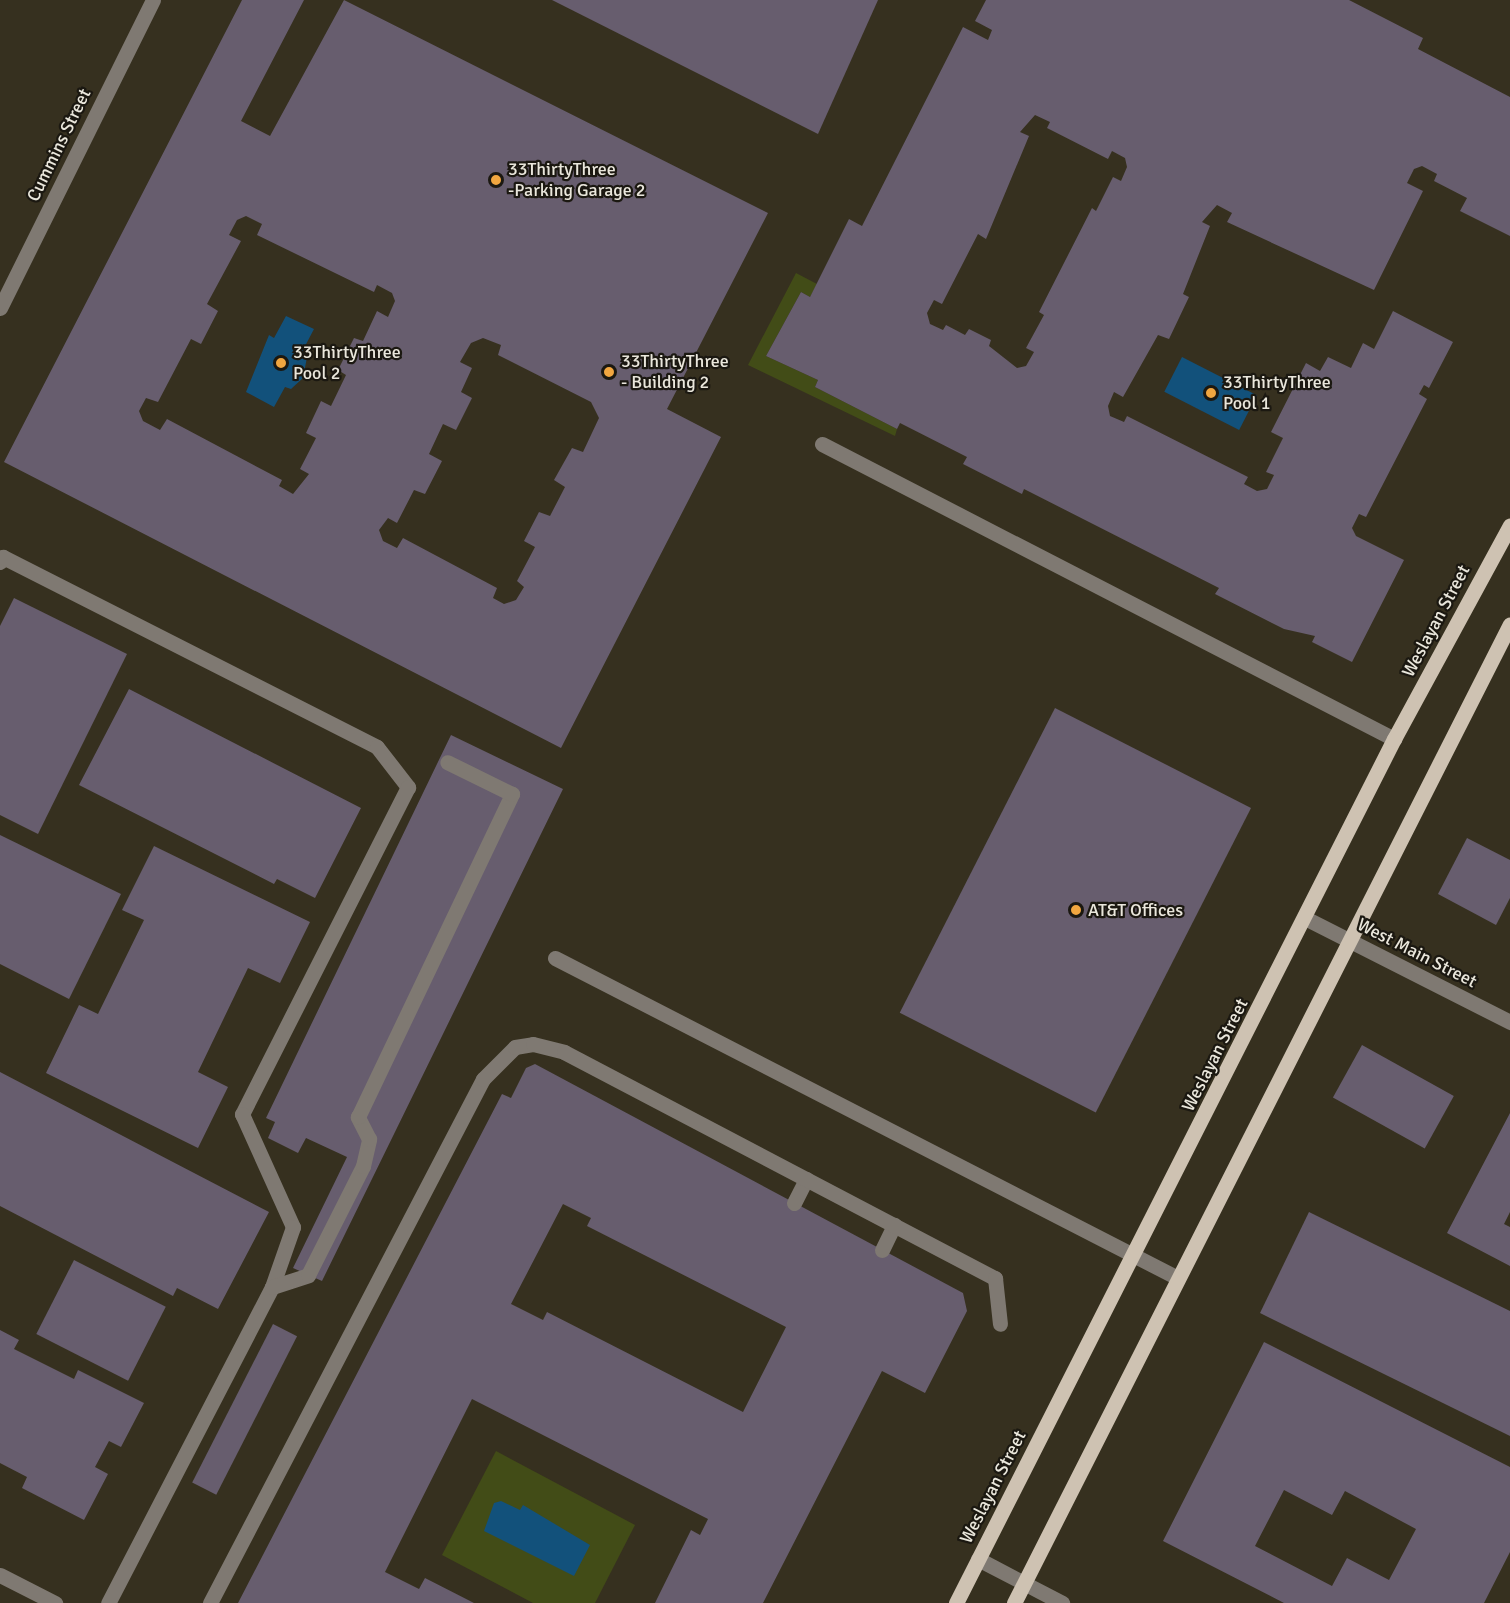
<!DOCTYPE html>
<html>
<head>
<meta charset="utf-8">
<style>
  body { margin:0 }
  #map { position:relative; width:1510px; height:1603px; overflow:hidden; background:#36301f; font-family:Signika,sans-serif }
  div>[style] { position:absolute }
  .green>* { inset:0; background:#424c17 }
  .water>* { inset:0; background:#12517b; transform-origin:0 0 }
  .building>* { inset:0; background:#675d6e; transform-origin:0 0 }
  .minor>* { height:15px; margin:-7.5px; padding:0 7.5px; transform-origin:7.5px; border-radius:7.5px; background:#7f7972 }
  .major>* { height:15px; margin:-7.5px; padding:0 7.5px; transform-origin:7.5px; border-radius:7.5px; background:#cec2b2 }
  .dots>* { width:16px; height:16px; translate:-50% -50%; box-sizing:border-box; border:3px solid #1b1811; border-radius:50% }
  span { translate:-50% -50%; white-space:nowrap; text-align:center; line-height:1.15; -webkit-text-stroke:4.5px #1b1811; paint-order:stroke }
  .street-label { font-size:18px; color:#eae7dc }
  .poi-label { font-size:18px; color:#eae7dc }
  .left { translate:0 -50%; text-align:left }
</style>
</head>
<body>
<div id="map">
  <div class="green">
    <div style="clip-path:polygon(796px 273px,817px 284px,810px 297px,801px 292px,766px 356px,818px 380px,815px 387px,897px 429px,895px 436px,748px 365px)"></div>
    <div style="clip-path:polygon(496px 1451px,635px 1525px,595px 1603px,533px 1603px,442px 1555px)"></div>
  </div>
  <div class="water">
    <div style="clip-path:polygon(286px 316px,314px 329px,303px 350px,308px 352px,303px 378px,291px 389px,285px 387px,274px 407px,246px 392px,269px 335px,274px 338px)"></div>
    <div style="left:1182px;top:357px;width:84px;height:39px;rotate:27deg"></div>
    <div style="clip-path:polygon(501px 1501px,520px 1510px,523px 1505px,590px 1545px,574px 1576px,484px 1531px,494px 1503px)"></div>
  </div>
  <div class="building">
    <div style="clip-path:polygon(evenodd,242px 0,304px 0,241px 121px,270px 136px,344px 0,768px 213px,667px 409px,721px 437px,561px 748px,4px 462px,242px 0,246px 216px,262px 224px,257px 235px,374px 292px,377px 285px,392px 293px,395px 301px,388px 317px,377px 311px,363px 341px,354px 338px,338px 370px,346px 375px,331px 406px,321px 401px,306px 433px,316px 438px,300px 469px,309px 474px,293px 494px,279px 486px,282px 480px,167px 419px,160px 430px,143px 421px,139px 411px,146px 398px,158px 402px,191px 339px,201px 344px,218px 311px,207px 304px,241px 241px,229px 235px,237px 220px,246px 216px,242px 0,483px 338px,501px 345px,498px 355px,591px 402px,599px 418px,583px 452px,572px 448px,554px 480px,565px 487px,550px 516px,539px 512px,524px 541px,535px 547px,517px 581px,524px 587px,516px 600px,504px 604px,493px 598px,497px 588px,403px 538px,397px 548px,383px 541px,379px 530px,388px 518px,397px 523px,414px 490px,425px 494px,442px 461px,429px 454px,443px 424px,456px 430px,472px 398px,461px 392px,472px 368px,460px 362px,471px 343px,483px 338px)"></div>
    <div style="clip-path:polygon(552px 0,878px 0,818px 134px)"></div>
    <div style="clip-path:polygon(evenodd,986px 0,1349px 0,1423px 38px,1418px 49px,1510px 97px,1510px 236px,1460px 211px,1467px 198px,1434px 181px,1437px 174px,1422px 166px,1414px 169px,1407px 183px,1423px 191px,1374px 290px,1227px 222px,1232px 213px,1217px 205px,1202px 222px,1210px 226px,1183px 294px,1189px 297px,1169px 339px,1158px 335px,1123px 397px,1114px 392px,1108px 406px,1110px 416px,1124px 422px,1127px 416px,1248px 477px,1244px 484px,1257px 491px,1267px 489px,1274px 475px,1266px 472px,1283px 438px,1271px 432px,1306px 363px,1320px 371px,1328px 357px,1351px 368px,1363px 343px,1374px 349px,1393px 311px,1453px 342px,1429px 388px,1424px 385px,1419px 394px,1427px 399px,1366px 517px,1359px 514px,1352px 528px,1356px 536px,1404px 560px,1352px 662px,1312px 642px,1315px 636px,1284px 629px,1215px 594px,1219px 588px,1024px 489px,1022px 494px,963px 464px,967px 457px,900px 423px,897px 429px,815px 387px,818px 380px,766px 356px,801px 292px,810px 297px,849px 219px,862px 226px,963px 27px,988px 40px,992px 30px,975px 21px,986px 0,1035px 115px,1050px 122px,1047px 128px,1108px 159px,1112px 151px,1125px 158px,1127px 167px,1121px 181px,1113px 177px,1096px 211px,1092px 208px,1039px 312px,1044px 315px,1026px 348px,1034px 352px,1026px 366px,1017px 368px,989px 346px,991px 340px,969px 329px,965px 335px,946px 325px,943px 330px,930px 324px,927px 313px,934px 300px,942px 304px,978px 234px,986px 239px,1029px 136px,1020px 132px,1035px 115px)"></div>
    <div style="clip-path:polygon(14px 598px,127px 654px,38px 834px,0 815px,0 626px)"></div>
    <div style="clip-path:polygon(129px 689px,361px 808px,315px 898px,277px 879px,274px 884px,79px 785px)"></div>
    <div style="left:1055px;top:708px;width:220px;height:342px;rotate:27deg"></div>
    <div style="clip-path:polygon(451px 735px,563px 789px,322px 1281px,293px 1268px,347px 1157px,306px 1138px,298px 1153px,268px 1138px,275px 1122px,266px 1118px)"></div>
    <div style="clip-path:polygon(0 835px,121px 894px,69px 999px,0 964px)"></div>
    <div style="clip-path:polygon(1467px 838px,1510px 860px,1510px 898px,1496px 925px,1438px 894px)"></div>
    <div style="clip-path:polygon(154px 846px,310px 922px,280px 983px,248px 968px,198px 1072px,228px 1087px,198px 1148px,46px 1073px,79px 1005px,98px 1014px,144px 920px,122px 910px)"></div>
    <div style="left:1362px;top:1045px;width:105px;height:60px;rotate:29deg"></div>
    <div style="clip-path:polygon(evenodd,535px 1064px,963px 1293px,967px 1311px,925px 1393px,882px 1371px,763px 1603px,655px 1603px,691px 1530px,700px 1535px,708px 1519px,472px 1399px,385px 1572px,419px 1589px,425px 1578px,474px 1603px,238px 1603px,502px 1094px,511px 1098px,526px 1068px,535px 1064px,563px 1204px,591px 1218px,587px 1226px,786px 1327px,743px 1412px,547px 1312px,543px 1320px,511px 1304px,563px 1204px)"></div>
    <div style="clip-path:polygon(0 1072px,269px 1212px,218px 1309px,177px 1288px,173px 1296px,0 1206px)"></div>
    <div style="clip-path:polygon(1510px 1113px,1510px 1212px,1504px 1224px,1510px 1227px,1510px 1266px,1447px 1233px)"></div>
    <div style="clip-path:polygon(1309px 1212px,1510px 1311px,1510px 1436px,1260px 1313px)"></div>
    <div style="left:74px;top:1260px;width:103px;height:83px;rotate:27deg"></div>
    <div style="left:273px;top:1324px;width:27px;height:178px;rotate:27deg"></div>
    <div style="clip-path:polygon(0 1330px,19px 1340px,14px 1349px,74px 1379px,78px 1370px,144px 1403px,121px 1447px,109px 1441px,95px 1467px,108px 1474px,84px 1520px,22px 1488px,27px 1477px,0 1463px)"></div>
    <div style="clip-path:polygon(evenodd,1264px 1342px,1510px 1467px,1510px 1552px,1484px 1603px,1284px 1603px,1163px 1541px,1264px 1342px,1284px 1490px,1332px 1515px,1345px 1491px,1416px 1529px,1389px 1580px,1347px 1558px,1332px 1586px,1255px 1546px,1284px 1490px)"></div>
  </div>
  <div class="minor">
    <div style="left:0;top:308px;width:344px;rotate:-63.6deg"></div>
    <div style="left:822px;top:444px;width:644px;rotate:27.28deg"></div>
    <div style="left:0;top:562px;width:6px;rotate:-59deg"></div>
    <div style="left:3px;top:557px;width:419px;rotate:26.9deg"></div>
    <div style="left:377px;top:747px;width:51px;rotate:52.2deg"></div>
    <div style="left:408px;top:787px;width:367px;rotate:116.9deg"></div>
    <div style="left:242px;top:1114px;width:124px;rotate:65.7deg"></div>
    <div style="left:293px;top:1227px;width:64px;rotate:109.3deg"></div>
    <div style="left:272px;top:1287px;width:356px;rotate:117.4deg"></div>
    <div style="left:1307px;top:919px;width:228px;rotate:26.9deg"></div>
    <div style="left:555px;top:958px;width:700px;rotate:27.19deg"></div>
    <div style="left:794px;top:1203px;width:27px;rotate:-63deg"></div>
    <div style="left:882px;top:1250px;width:28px;rotate:-64deg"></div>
    <div style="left:272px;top:1287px;width:38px;rotate:-18deg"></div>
    <div style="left:308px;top:1275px;width:122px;rotate:-63.2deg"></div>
    <div style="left:363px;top:1166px;width:28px;rotate:-77deg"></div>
    <div style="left:369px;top:1139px;width:25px;rotate:-117deg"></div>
    <div style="left:358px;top:1117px;width:358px;rotate:-64.5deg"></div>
    <div style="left:512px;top:794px;width:72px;rotate:-153.8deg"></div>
    <div style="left:978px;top:1559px;width:95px;rotate:27.6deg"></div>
    <div style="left:0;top:1575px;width:62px;rotate:27deg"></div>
    <div style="left:210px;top:1603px;width:591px;rotate:-62.48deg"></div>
    <div style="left:483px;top:1079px;width:45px;rotate:-45deg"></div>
    <div style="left:515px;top:1047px;width:18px;rotate:-9deg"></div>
    <div style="left:533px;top:1044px;width:32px;rotate:14deg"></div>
    <div style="left:564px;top:1052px;width:487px;rotate:27.7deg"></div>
    <div style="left:995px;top:1278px;width:46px;rotate:83.8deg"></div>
  </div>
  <div class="major">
    <div style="left:956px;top:1603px;width:969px;rotate:-63.12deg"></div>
    <div style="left:1394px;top:739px;width:243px;rotate:-61.5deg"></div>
    <div style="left:1014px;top:1603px;width:1097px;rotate:-63.13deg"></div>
  </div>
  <div class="dots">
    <div style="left:496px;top:180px;background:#f1a640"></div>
    <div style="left:281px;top:363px;background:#f1a640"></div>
    <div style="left:609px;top:372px;background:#f1a640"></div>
    <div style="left:1211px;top:393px;background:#f1a640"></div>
    <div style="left:1076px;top:910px;background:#f1a640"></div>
  </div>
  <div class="street-label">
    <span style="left:59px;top:145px;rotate:-64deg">Cummins Street</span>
    <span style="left:1436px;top:621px;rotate:-62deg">Weslayan Street</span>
    <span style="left:1417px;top:953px;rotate:27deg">West Main Street</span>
    <span style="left:1215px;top:1055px;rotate:-63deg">Weslayan Street</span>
    <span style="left:993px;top:1487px;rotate:-63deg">Weslayan Street</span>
  </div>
  <div class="poi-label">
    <span class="left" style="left:508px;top:180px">33ThirtyThree<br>-Parking Garage 2</span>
    <span class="left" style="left:293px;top:363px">33ThirtyThree<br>Pool 2</span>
    <span class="left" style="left:621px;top:372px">33ThirtyThree<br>- Building 2</span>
    <span class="left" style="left:1223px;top:393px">33ThirtyThree<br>Pool 1</span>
    <span class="left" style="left:1088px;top:910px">AT&amp;T Offices</span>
  </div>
</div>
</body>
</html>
